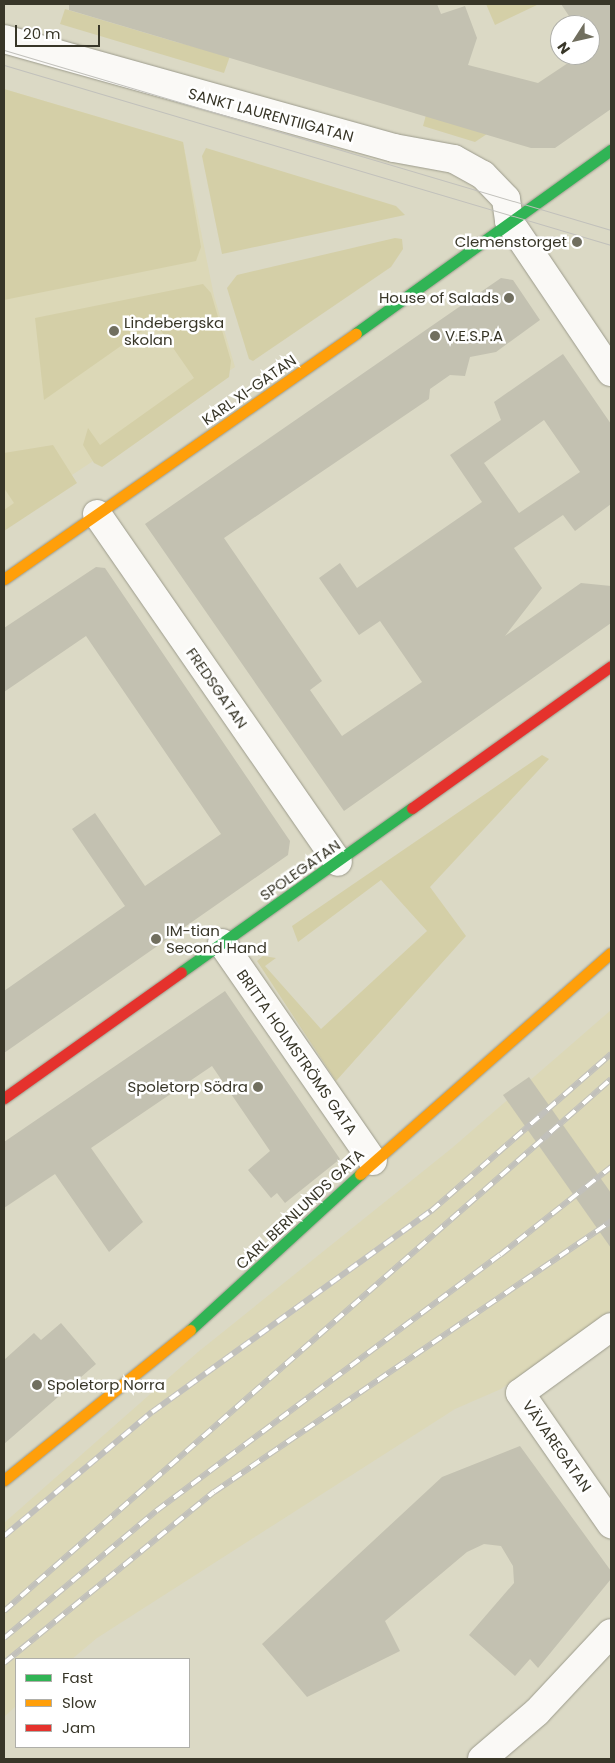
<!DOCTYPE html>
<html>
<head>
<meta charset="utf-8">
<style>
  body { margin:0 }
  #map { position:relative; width:615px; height:1763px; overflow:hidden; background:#dbd9c5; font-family:Poppins,sans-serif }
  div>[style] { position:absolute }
  .built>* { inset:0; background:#dcd8b7 }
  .green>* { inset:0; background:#d4cfa7 }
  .building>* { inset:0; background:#c3c1b1 }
  .roads { filter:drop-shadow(0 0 1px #9c9b8c) drop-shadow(0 0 1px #9c9b8c) }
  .street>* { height:28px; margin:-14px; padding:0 14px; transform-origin:14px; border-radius:14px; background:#faf9f6 }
  .fast>* { height:11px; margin:-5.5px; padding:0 5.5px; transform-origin:5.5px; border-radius:5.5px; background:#30b455 }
  .slow>* { height:11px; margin:-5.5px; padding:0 5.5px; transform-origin:5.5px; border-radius:5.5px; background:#ff9f0a }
  .jam>* { height:11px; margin:-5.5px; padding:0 5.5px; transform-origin:5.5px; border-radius:5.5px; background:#e5322d }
  .tram>* { height:1px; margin:-0.5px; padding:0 0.5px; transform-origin:0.5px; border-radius:0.5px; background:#c1c0bb }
  .rail>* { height:5.5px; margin-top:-2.75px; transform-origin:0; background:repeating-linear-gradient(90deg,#fff 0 11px,#c1c0bb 0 22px); box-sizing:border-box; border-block:1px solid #c1c0bb }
  .dots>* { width:14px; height:14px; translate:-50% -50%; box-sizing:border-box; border:2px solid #fff; border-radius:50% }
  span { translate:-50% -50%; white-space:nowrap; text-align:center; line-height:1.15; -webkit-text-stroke:5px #fff; paint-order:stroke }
  .street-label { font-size:15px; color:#383628 }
  .poi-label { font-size:15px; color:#383628 }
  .right { translate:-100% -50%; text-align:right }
  .left { translate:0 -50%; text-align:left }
  .frame { position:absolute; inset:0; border:5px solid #383628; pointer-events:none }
  .legend { position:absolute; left:15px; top:1658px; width:175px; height:90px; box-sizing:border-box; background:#fff; border:1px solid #afafa9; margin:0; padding:6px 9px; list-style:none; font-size:15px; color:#383628 }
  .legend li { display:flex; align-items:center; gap:10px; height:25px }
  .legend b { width:25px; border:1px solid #afafa9 }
  .north { position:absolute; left:550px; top:15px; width:50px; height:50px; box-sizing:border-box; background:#fff; border:1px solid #afafa9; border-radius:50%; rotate:235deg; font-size:14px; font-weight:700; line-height:20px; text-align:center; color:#383628 }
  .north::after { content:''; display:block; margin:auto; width:18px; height:22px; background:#716f5f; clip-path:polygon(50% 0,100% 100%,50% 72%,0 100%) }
  .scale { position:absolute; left:15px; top:25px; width:85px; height:22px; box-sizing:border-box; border:2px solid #383628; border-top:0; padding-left:6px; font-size:15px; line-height:18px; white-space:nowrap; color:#383628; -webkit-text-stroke:4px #fff; paint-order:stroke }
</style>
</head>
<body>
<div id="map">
  <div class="built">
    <div style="clip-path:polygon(4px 89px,183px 142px,214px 296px,235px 367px,4px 520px)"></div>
    <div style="clip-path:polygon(611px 1010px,611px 1310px,501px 1389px,455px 1409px,97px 1638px,72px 1659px,16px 1659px,16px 1706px,4px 1717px,4px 1523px,198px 1352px,452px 1148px)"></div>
  </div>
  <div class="green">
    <div style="clip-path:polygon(486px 4px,539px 4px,495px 25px)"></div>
    <div style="clip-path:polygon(65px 9px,176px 42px,230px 56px,224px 73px,60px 24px)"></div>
    <div style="clip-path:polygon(4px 89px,183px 142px,201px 247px,196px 261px,4px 300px)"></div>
    <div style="clip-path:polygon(426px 115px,487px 134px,475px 142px,423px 126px)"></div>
    <div style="clip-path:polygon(206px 148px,396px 206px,405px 215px,222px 254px,202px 156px)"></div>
    <div style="clip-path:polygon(395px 238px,402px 239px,403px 249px,391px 267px,253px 361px,249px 359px,227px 288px,237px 275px)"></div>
    <div style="clip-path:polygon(203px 284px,211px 293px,231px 361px,229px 377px,102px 467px,94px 463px,83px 445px,88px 428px,100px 445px,194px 378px,155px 322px,44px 400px,35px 318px)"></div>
    <div style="clip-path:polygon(53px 445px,77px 483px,4px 531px,4px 510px,14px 503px,4px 488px,4px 453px)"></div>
    <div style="clip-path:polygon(542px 755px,549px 759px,430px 887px,466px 936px,336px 1081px,257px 961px,263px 956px,276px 958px,265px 966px,321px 1029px,427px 931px,381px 880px,298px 942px,292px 926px)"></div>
  </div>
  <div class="building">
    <div style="clip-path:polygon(69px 4px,437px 4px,441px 14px,465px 6px,477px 38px,468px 65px,538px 83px,580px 55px,590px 55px,590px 25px,575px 25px,561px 4px,611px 4px,611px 109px,555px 148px,531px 148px,69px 10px)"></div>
    <div style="clip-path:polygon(evenodd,501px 278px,513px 280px,540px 320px,496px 352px,470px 357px,465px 376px,450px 375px,430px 389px,429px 399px,224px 538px,322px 681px,310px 690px,342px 736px,422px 682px,380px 621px,359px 635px,319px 578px,340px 563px,357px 588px,482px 502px,450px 455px,501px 420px,494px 402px,563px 354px,611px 424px,611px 504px,575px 531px,563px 515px,514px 548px,542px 588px,505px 636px,581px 583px,611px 586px,611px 623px,344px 811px,145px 524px,501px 278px,544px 420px,580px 472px,519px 513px,484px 463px,544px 420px)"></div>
    <div style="clip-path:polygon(96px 567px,105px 568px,290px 841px,288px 855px,4px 1053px,4px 991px,125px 906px,72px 829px,95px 813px,145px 886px,221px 834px,86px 636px,4px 692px,4px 628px)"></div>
    <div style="clip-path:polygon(225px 991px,340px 1159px,285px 1203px,277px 1193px,271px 1198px,248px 1170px,270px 1151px,212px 1066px,91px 1148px,143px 1222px,109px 1252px,55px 1174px,4px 1208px,4px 1142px)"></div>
    <div style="clip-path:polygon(529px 1077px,611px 1193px,611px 1248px,503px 1095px)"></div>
    <div style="clip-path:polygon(61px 1323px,96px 1364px,4px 1444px,4px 1360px,34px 1333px,41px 1340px)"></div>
    <div style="clip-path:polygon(520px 1446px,611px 1571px,611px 1579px,538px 1668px,530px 1659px,515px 1676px,469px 1635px,514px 1583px,513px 1566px,501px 1546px,484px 1544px,467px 1552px,385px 1621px,400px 1651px,307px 1697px,262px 1644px,442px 1477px)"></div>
  </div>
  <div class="roads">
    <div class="street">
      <div style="left:4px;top:39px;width:405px;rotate:15.6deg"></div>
      <div style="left:394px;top:148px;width:61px;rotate:10.4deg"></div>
      <div style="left:454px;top:159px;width:33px;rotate:29deg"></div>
      <div style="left:483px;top:175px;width:33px;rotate:46deg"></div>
      <div style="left:506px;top:199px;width:22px;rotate:82deg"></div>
      <div style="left:509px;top:221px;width:182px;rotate:56deg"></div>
      <div style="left:97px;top:514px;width:423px;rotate:55.3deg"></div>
      <div style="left:222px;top:943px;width:265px;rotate:55.3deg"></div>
      <div style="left:611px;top:1327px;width:112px;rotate:144deg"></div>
      <div style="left:520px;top:1393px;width:160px;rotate:55.2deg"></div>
      <div style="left:482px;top:1759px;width:72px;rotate:-40.5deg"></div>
      <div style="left:537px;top:1712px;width:108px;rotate:-46.9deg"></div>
    </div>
    <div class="fast">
      <div style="left:356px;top:333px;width:314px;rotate:-35.7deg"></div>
      <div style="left:181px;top:972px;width:283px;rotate:-35.4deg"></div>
      <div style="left:190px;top:1330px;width:231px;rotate:-42.5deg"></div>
    </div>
    <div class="slow">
      <div style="left:4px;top:579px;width:429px;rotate:-34.9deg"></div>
      <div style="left:360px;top:1174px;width:334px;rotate:-41.4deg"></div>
      <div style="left:4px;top:1480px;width:239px;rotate:-38.9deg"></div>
    </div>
    <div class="jam">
      <div style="left:412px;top:808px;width:244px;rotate:-35.5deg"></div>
      <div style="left:4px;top:1098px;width:217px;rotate:-35.4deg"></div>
    </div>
  </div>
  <div class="tram">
    <div style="left:4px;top:50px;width:633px;rotate:16.52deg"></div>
    <div style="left:4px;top:65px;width:633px;rotate:16.52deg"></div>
  </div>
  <div class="rail">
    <div style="left:4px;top:1536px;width:193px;rotate:-40deg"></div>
    <div style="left:152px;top:1412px;width:344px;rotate:-35.8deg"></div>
    <div style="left:431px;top:1211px;width:239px;rotate:-41.1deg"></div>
    <div style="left:4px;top:1611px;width:807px;rotate:-41.23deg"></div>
    <div style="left:4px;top:1638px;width:198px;rotate:-39.9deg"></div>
    <div style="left:156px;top:1511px;width:429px;rotate:-36.7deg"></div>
    <div style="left:500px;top:1255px;width:142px;rotate:-38.4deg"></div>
    <div style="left:4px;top:1663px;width:271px;rotate:-39.2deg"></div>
    <div style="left:214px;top:1492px;width:481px;rotate:-34.3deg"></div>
  </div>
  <div class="dots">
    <div style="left:577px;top:242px;background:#716f5f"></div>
    <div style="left:509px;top:298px;background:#716f5f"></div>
    <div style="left:114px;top:331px;background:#716f5f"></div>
    <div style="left:435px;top:336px;background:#716f5f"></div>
    <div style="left:156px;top:939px;background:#716f5f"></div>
    <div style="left:258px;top:1087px;background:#716f5f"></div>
    <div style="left:37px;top:1385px;background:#716f5f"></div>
  </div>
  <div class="street-label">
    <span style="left:271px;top:115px;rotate:15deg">SANKT LAURENTIIGATAN</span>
    <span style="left:249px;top:390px;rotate:-35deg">KARL XI-GATAN</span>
    <span style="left:217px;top:688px;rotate:55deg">FREDSGATAN</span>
    <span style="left:300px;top:870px;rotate:-35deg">SPOLEGATAN</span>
    <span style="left:297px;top:1052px;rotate:55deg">BRITTA HOLMSTRÖMS GATA</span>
    <span style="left:300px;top:1209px;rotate:-43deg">CARL BERNLUNDS GATA</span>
    <span style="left:557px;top:1446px;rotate:55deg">VÄVAREGATAN</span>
  </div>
  <div class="poi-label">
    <span class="right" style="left:567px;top:242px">Clemenstorget</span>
    <span class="right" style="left:499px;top:298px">House of Salads</span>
    <span class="left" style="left:124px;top:331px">Lindebergska<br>skolan</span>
    <span class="left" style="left:445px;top:336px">V.E.S.P.A</span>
    <span class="left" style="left:166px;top:939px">IM-tian<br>Second Hand</span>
    <span class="right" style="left:248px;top:1087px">Spoletorp Södra</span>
    <span class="left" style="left:47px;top:1385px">Spoletorp Norra</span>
  </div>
  <div class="frame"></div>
  <ul class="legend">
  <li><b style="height:6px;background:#30b455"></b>Fast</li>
  <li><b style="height:6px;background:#ff9f0a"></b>Slow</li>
  <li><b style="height:6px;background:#e5322d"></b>Jam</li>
  </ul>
  <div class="north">N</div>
  <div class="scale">20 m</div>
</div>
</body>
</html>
